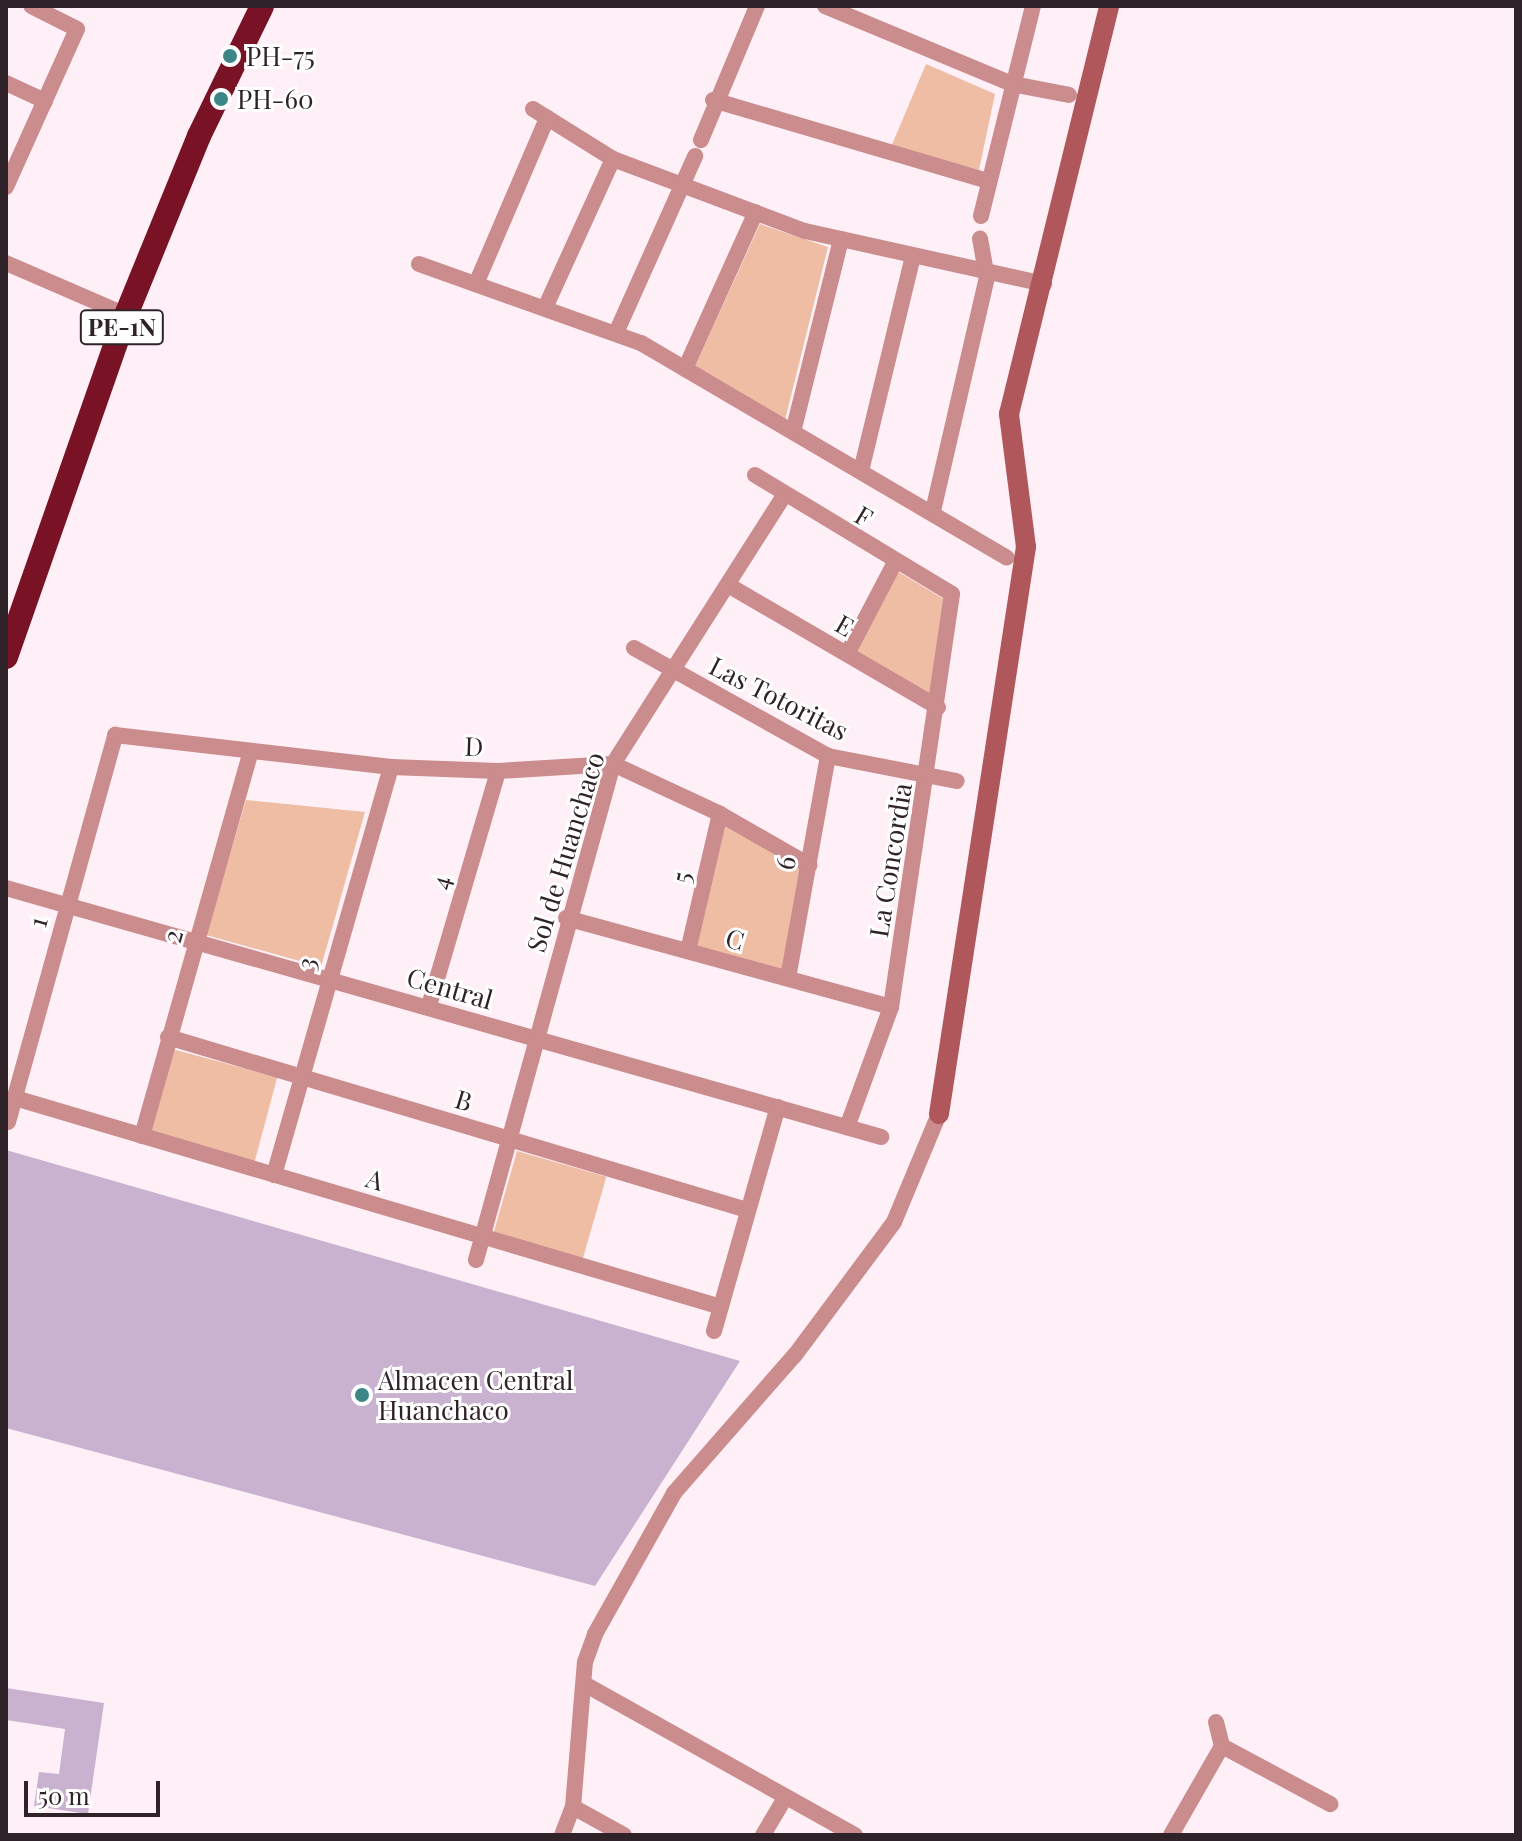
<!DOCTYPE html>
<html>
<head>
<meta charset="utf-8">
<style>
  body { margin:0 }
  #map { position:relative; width:1522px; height:1841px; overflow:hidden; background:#fff0f7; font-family:"Playfair Display",serif }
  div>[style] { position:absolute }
  .green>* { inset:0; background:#eebda4; transform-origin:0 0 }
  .building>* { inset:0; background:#c8b2cf }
  .street>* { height:16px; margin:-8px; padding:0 8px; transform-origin:8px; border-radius:8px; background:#ca8c8d }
  .secondary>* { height:20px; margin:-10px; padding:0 10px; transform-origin:10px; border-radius:10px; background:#b0575c }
  .highway>* { height:24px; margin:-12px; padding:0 12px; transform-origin:12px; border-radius:12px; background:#791224 }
  .dots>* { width:22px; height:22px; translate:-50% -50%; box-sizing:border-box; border:4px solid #fff; border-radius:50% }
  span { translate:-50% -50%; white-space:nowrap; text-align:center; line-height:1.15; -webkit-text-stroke:6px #fff; paint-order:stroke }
  .shield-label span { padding:2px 6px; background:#fff; border:2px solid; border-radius:6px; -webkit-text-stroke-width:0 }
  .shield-label { font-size:24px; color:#2f2228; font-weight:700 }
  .poi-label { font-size:26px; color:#2f2228 }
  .left { translate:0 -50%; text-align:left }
  .street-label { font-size:26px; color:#2f2228 }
  .frame { position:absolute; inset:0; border:8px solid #2f2228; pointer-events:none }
  .scale { position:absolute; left:24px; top:1781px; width:136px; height:36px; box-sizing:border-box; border:4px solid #2f2228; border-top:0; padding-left:10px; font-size:24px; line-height:28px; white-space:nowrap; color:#2f2228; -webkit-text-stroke:6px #fff; paint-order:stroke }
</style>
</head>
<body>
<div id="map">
  <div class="green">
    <div style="clip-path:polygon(926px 64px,995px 94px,979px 170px,891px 147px)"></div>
    <div style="clip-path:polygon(760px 224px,828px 247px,785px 420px,695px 366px)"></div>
    <div style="clip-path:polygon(897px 571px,947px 601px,936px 698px,853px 653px)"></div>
    <div style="clip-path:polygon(246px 800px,365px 812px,321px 967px,206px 935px)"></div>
    <div style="clip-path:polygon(726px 823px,804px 870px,786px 973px,695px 948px)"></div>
    <div style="left:172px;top:1049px;width:109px;height:88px;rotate:15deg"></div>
    <div style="left:517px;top:1151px;width:93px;height:85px;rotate:16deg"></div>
  </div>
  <div class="building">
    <div style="clip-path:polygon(6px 1150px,740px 1361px,595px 1586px,6px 1428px)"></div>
    <div style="clip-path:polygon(6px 1688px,104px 1703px,88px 1814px,34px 1806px,39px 1772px,59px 1774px,65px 1729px,6px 1720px)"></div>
  </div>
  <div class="street">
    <div style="left:825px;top:6px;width:203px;rotate:22.6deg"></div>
    <div style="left:1012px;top:84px;width:58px;rotate:10.9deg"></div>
    <div style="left:6px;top:83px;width:43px;rotate:24.8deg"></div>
    <div style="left:713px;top:100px;width:288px;rotate:16.4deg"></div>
    <div style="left:533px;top:109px;width:94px;rotate:32deg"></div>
    <div style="left:613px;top:159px;width:205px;rotate:20.6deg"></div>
    <div style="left:805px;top:231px;width:245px;rotate:12.5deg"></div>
    <div style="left:701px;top:140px;width:145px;rotate:-67.3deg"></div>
    <div style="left:6px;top:187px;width:173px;rotate:-65.8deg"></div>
    <div style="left:77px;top:29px;width:51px;rotate:-153.4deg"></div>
    <div style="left:981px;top:216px;width:216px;rotate:-76.1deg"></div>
    <div style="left:6px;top:263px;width:131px;rotate:23.4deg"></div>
    <div style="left:419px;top:264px;width:236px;rotate:19.6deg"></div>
    <div style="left:641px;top:343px;width:424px;rotate:30.4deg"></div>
    <div style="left:476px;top:284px;width:181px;rotate:-66.8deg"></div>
    <div style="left:545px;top:308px;width:164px;rotate:-65.5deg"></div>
    <div style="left:616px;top:333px;width:194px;rotate:-65.9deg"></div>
    <div style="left:685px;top:369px;width:172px;rotate:-65.7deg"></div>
    <div style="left:793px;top:432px;width:199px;rotate:-76deg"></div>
    <div style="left:861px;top:471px;width:221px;rotate:-76.4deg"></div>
    <div style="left:755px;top:475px;width:230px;rotate:31.1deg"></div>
    <div style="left:952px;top:594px;width:417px;rotate:98.4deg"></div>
    <div style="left:891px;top:1007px;width:128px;rotate:110.1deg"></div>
    <div style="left:933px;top:511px;width:239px;rotate:-77deg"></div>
    <div style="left:987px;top:278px;width:40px;rotate:-100deg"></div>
    <div style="left:728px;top:585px;width:243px;rotate:30.2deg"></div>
    <div style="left:634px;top:648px;width:222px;rotate:29.1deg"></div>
    <div style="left:828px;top:756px;width:131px;rotate:11deg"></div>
    <div style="left:847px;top:654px;width:104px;rotate:-62.4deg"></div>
    <div style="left:6px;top:888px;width:910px;rotate:15.88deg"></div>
    <div style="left:566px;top:918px;width:337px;rotate:15.3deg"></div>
    <div style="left:688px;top:951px;width:141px;rotate:-76.9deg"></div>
    <div style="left:788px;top:978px;width:226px;rotate:-79.8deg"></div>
    <div style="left:429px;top:1006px;width:245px;rotate:-73.6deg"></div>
    <div style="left:168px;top:1037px;width:604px;rotate:16.64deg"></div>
    <div style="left:15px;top:1098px;width:736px;rotate:16.49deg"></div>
    <div style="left:8px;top:1122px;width:402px;rotate:-74.5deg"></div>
    <div style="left:115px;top:735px;width:278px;rotate:6.6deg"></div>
    <div style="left:391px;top:767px;width:107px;rotate:2.1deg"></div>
    <div style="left:498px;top:771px;width:115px;rotate:-3.5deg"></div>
    <div style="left:613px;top:764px;width:118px;rotate:25deg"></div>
    <div style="left:720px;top:814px;width:103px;rotate:29.8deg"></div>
    <div style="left:142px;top:1136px;width:400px;rotate:-74.2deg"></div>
    <div style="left:274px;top:1175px;width:424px;rotate:-74deg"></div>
    <div style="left:476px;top:1260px;width:515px;rotate:-74.56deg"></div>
    <div style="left:613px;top:764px;width:318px;rotate:-57.5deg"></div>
    <div style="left:714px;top:1331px;width:233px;rotate:-74.1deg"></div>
    <div style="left:588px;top:1686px;width:306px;rotate:29.2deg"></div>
    <div style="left:1216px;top:1722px;width:25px;rotate:76deg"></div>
    <div style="left:1222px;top:1746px;width:123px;rotate:28.2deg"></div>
    <div style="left:573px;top:1807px;width:58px;rotate:28.8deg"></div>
    <div style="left:562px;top:1835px;width:30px;rotate:-69deg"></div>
    <div style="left:573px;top:1807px;width:145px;rotate:-85.3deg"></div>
    <div style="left:585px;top:1662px;width:30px;rotate:-70deg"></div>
    <div style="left:595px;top:1634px;width:162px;rotate:-60.7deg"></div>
    <div style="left:674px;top:1493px;width:184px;rotate:-48.8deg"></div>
    <div style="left:795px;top:1355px;width:166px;rotate:-53.3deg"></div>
    <div style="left:894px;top:1222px;width:117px;rotate:-67.4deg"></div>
    <div style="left:763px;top:1835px;width:43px;rotate:-59.3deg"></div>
    <div style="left:1171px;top:1835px;width:103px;rotate:-60.2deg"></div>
  </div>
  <div class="secondary">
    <div style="left:939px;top:1114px;width:574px;rotate:-81.28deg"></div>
    <div style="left:1026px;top:547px;width:134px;rotate:-97.3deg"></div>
    <div style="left:1009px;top:414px;width:420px;rotate:-76.2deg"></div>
  </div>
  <div class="highway">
    <div style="left:6px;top:657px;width:362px;rotate:-70.7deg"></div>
    <div style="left:126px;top:315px;width:193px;rotate:-67.8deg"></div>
    <div style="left:199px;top:136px;width:144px;rotate:-64.1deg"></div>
  </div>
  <div class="dots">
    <div style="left:230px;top:56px;background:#3d8687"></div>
    <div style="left:221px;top:99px;background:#3d8687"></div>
    <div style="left:362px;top:1395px;background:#3d8687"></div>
  </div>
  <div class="shield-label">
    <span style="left:122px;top:327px">PE-1N</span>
  </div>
  <div class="poi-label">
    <span class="left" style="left:246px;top:56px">PH-75</span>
    <span class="left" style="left:237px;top:99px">PH-60</span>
    <span class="left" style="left:378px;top:1395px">Almacen Central<br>Huanchaco</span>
  </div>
  <div class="street-label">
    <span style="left:864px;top:516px;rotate:31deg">F</span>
    <span style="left:845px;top:625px;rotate:30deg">E</span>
    <span style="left:779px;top:698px;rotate:27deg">Las Totoritas</span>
    <span style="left:474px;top:746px;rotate:2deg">D</span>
    <span style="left:565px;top:852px;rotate:-73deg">Sol de Huanchaco</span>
    <span style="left:890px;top:860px;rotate:-81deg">La Concordia</span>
    <span style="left:785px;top:863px;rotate:-80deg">6</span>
    <span style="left:681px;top:877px;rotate:-77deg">5</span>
    <span style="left:440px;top:882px;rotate:-74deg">4</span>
    <span style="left:37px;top:922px;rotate:-75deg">1</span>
    <span style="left:172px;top:936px;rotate:-74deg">2</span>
    <span style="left:735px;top:939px;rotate:16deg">C</span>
    <span style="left:306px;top:963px;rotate:-74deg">3</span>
    <span style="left:450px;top:988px;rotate:16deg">Central</span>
    <span style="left:464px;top:1100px;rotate:17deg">B</span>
    <span style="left:375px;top:1179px;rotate:17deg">A</span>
  </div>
  <div class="frame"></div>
  <div class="scale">50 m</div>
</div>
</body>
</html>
